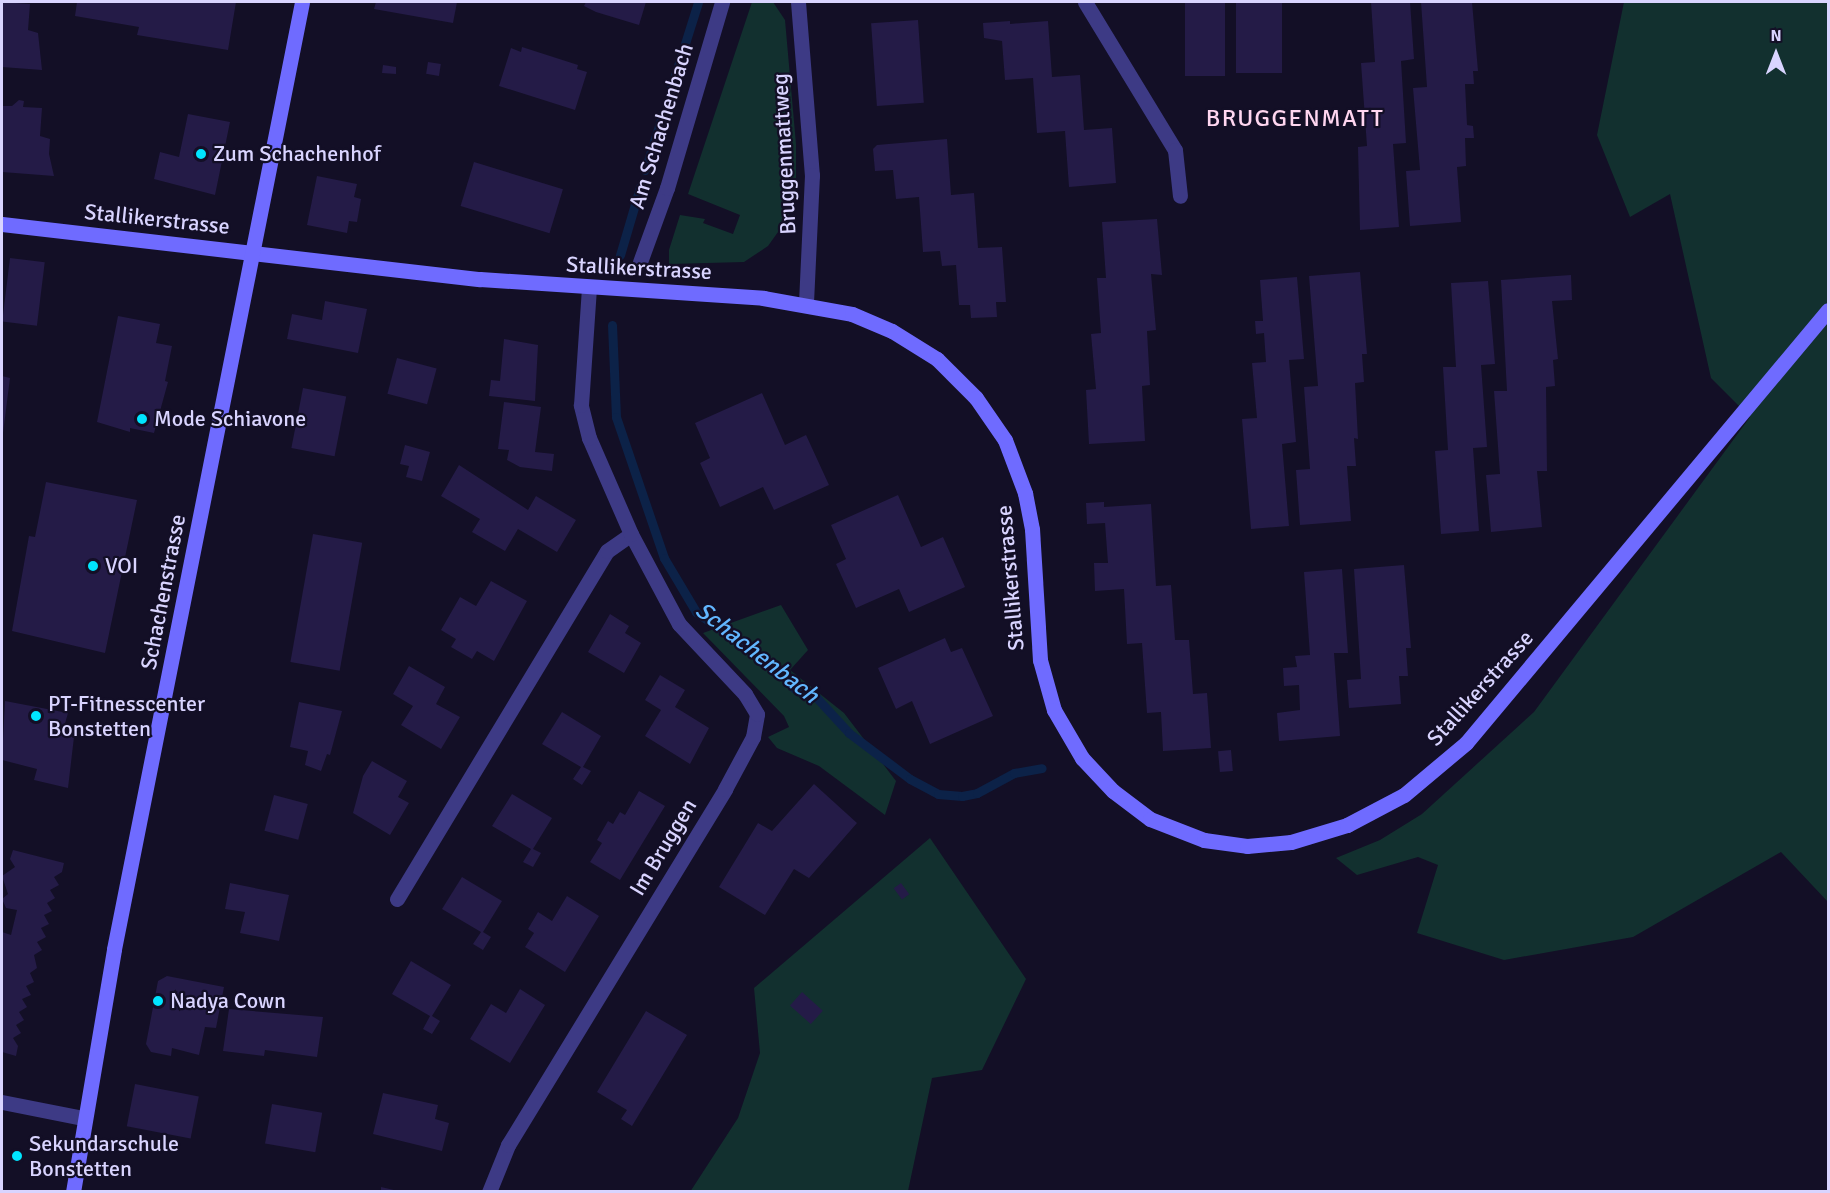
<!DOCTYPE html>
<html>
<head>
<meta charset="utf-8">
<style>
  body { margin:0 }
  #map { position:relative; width:1830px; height:1193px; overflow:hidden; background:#130f26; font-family:Signika,sans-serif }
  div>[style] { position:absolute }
  .green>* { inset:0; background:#12302f }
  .stream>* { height:9px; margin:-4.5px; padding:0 4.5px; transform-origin:4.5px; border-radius:4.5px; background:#0c2248 }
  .building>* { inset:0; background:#241b47; transform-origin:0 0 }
  .street>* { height:15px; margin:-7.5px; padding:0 7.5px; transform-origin:7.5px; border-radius:7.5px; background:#3d3a85 }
  .secondary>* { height:15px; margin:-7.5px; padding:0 7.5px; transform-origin:7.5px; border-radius:7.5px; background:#6f6bff }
  .dots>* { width:16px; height:16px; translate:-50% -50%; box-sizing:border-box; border:3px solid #130f26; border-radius:50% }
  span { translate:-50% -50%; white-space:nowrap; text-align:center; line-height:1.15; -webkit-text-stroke:4.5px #130f26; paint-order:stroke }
  .street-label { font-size:22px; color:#d9d4ff }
  .poi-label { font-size:22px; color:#d9d4ff }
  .left { translate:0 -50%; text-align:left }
  .neighbourhood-label { font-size:24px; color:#ffd6f0; letter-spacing:1.5px }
  .water-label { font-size:24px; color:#62b6ff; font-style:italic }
  .frame { position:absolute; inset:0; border:3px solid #d9d4ff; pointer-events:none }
  .north { position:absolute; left:1746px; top:24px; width:60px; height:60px; -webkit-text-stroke:4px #130f26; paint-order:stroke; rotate:0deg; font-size:16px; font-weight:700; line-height:24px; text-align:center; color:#d9d4ff }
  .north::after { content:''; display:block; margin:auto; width:21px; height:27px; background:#d9d4ff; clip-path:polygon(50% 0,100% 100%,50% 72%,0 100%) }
</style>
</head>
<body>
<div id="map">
  <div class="green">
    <div style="clip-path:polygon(752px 2px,773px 2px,785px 20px,796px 144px,796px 187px,788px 218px,768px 246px,744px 262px,669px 264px,669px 250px,680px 215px,705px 219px,703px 223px,733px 234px,740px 215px,688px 194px)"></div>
    <div style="clip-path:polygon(1624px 2px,1828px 2px,1828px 902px,1781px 852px,1633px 937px,1504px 960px,1417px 933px,1438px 865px,1418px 857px,1357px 875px,1336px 858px,1380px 840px,1422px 814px,1534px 712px,1750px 417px,1711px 378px,1670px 194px,1630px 217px,1597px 135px)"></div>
    <div style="clip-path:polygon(781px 605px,808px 650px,790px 670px,844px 713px,896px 781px,885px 815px,819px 766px,777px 748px,768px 737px,789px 727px,784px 716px,703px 633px)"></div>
    <div style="clip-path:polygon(930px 838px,1026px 979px,982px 1070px,932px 1078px,908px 1191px,690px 1192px,738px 1118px,760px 1053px,754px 988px)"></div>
  </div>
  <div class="stream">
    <div style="left:670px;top:91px;width:93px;rotate:-72.5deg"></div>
    <div style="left:645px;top:170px;width:60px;rotate:-72.5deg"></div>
    <div style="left:620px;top:255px;width:71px;rotate:-73.6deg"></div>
    <div style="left:612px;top:325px;width:92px;rotate:87.5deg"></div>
    <div style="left:616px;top:417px;width:149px;rotate:71.2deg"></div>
    <div style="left:664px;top:558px;width:63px;rotate:59.3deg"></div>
    <div style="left:696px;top:612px;width:100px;rotate:34.8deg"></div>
    <div style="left:778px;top:669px;width:25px;rotate:50deg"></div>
    <div style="left:794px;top:688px;width:22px;rotate:21deg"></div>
    <div style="left:815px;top:696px;width:50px;rotate:47.4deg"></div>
    <div style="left:849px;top:733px;width:76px;rotate:37deg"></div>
    <div style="left:910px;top:779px;width:32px;rotate:28deg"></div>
    <div style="left:938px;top:794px;width:24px;rotate:5deg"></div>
    <div style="left:962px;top:796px;width:15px;rotate:-11deg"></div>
    <div style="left:977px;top:793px;width:42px;rotate:-28.4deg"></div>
    <div style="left:1014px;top:773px;width:28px;rotate:-10deg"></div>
  </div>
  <div class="building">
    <div style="clip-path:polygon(2px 2px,30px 4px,28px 30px,38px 33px,42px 70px,2px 67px)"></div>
    <div style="clip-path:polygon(77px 2px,236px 2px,228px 50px,137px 35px,139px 27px,75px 16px)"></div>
    <div style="clip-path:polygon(376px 2px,457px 2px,453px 23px,374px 9px)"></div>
    <div style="clip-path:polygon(586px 2px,646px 2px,639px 25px,596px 12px,584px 6px)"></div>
    <div style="left:1185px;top:2px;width:40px;height:74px"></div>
    <div style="left:1236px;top:2px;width:46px;height:71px"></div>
    <div style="clip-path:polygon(1371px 2px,1410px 2px,1414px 59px,1401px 61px,1406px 143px,1393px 144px,1399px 227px,1360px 230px,1358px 147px,1367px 146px,1361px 63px,1375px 62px)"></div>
    <div style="clip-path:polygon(1421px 2px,1472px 2px,1478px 71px,1473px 71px,1474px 84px,1465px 84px,1467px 125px,1473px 126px,1474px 138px,1465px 138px,1466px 166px,1457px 167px,1461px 222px,1410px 226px,1406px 171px,1420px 170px,1413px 88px,1427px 87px)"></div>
    <div style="left:918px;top:20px;width:83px;height:47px;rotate:86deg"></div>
    <div style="clip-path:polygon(1010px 21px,1010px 24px,1048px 21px,1052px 77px,1080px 75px,1084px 130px,1112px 128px,1116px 183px,1069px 187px,1065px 131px,1037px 133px,1033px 78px,1005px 80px,1002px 41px,984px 38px,983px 23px)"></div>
    <div style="clip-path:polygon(522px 47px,578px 65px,577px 69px,587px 72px,575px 110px,499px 86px,511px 48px,521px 52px)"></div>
    <div style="left:428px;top:62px;width:13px;height:12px;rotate:9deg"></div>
    <div style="clip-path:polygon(383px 65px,396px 67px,396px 74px,382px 73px)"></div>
    <div style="clip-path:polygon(19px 100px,24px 101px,23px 107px,42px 108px,40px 136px,50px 139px,49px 154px,54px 176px,2px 172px,2px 106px,12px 106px)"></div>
    <div style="clip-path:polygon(188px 114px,230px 122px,215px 195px,154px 179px,160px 152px,179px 157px)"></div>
    <div style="clip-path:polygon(947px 139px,951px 195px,974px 193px,978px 248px,1002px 247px,1006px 302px,996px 302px,997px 317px,971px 318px,970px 305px,959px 305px,956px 265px,942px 266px,940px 251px,923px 252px,919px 197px,896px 199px,893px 170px,875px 171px,873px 149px,877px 145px)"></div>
    <div style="left:474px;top:162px;width:93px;height:46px;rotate:17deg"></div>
    <div style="clip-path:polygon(317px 176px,357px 184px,354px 197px,361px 199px,357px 222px,349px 221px,347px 233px,307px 225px)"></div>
    <div style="clip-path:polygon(1157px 219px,1162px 275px,1151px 274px,1156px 330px,1147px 331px,1150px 385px,1142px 386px,1145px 441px,1089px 444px,1086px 390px,1096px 389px,1091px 334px,1101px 333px,1097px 278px,1106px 278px,1102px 222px)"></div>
    <div style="left:10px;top:258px;width:35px;height:64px;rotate:7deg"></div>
    <div style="clip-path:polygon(1360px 272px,1367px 354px,1362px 354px,1364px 382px,1355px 383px,1358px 439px,1354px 438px,1356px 466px,1347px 466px,1351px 521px,1300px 525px,1296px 470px,1310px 469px,1304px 387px,1318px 386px,1309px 276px)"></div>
    <div style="clip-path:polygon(1571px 275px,1572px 300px,1552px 301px,1558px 359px,1553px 360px,1555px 386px,1546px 387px,1547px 471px,1537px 471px,1542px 527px,1491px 532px,1486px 475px,1500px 474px,1494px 391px,1507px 391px,1501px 280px)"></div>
    <div style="clip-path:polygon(1297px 277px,1304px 359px,1289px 360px,1296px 442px,1282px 444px,1289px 526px,1251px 529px,1242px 419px,1257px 418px,1252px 363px,1266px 362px,1264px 333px,1256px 334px,1255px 321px,1263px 321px,1260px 280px)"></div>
    <div style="clip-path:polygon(1488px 281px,1495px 364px,1481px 365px,1487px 447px,1473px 448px,1479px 531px,1441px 534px,1435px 451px,1448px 450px,1443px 367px,1456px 367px,1451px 283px)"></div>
    <div style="clip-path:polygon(325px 301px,367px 309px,358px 353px,287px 339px,292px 314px,322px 320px)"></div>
    <div style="clip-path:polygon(118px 316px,160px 324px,156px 343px,172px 346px,165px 381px,168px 382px,154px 433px,130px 428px,130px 432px,97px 422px)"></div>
    <div style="clip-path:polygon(504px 339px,538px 345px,535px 401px,489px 396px,491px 380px,500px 381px)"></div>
    <div style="left:397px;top:358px;width:41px;height:37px;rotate:15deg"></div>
    <div style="clip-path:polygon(2px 376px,10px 378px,3px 433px,2px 433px)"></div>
    <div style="left:303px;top:388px;width:44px;height:61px;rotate:11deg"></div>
    <div style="clip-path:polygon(762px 393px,785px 445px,806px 435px,829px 485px,774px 510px,763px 487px,720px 507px,700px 463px,710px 458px,695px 423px)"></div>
    <div style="clip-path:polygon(504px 402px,541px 407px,535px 452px,554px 454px,552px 471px,520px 467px,507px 460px,509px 450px,498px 449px)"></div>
    <div style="clip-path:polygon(405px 445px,430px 452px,422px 481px,406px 477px,409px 466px,400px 464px)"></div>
    <div style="clip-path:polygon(459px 465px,528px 510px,536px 496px,576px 520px,557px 552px,518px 529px,505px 551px,472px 532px,480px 519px,441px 496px)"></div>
    <div style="clip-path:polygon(46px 482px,137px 500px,105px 653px,12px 631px,29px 536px,35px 537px)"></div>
    <div style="clip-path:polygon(898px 495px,921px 547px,943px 537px,965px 587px,909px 612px,899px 589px,856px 608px,836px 564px,846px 559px,831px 525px)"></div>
    <div style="clip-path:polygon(1104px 502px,1104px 507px,1151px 504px,1156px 586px,1171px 585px,1175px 640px,1189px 640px,1193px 694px,1207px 693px,1211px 748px,1163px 751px,1161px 712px,1147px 713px,1142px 643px,1127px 644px,1124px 589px,1095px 591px,1094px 563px,1108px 563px,1105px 523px,1087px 524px,1086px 503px)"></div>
    <div style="left:313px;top:534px;width:50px;height:130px;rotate:10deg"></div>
    <div style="clip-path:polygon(1404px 565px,1411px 648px,1406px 648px,1408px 676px,1399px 676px,1401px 704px,1349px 708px,1347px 680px,1361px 679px,1354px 569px)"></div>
    <div style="clip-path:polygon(1342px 569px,1348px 653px,1334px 653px,1340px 736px,1279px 741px,1277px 713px,1300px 710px,1299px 685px,1284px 686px,1283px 668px,1297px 667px,1295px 656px,1310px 655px,1304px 572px)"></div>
    <div style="clip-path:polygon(491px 581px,527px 601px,494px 661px,477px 651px,472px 659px,451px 647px,456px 639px,441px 630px,460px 597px,476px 606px)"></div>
    <div style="clip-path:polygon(610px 614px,629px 626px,625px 633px,641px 643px,624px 673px,588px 652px)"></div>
    <div style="clip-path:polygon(945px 638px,951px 652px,962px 648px,993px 716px,930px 744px,912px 701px,896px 709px,878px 668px)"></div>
    <div style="clip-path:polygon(409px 666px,445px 687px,436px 704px,460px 717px,441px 749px,401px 725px,413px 706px,393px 694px)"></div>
    <div style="clip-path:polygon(660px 675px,685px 690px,675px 707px,709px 728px,690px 764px,645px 736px,661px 710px,645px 700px)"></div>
    <div style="clip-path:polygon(5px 701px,68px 713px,62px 734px,74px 737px,68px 788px,34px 780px,37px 769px,2px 760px)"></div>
    <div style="clip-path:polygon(299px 702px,342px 711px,330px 755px,327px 754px,321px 771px,305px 765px,308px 751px,290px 747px)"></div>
    <div style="clip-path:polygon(562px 712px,601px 736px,583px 767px,591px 771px,582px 785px,573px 779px,581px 767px,542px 744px)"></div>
    <div style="left:1231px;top:750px;width:21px;height:13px;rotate:85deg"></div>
    <div style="clip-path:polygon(372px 761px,407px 781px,398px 797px,409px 803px,390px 835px,353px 813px,363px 776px)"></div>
    <div style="clip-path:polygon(814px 784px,857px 823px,809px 878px,794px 869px,765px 915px,719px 887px,758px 823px,772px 831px)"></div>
    <div style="clip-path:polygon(639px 791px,665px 806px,620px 880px,590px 862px,602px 843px,597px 840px,608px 821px,613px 824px,620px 812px,625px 815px)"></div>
    <div style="clip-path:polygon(512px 794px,552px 818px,533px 849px,541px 853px,533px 867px,523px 862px,531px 849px,492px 826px)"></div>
    <div style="left:274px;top:795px;width:35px;height:37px;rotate:15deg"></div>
    <div style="clip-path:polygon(13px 850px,64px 863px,62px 872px,54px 877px,59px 885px,50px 890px,55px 898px,47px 903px,52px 911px,44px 915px,49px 924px,41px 928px,46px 937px,37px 942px,42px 950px,34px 955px,37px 968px,30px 973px,34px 982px,26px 986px,31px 995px,22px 999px,27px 1007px,19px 1012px,24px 1020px,16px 1025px,21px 1033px,13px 1038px,18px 1046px,16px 1056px,2px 1052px,2px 932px,11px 935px,17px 910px,6px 908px,2px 899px,8px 894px,2px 876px,15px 867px,10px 859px)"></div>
    <div style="clip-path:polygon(462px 877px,502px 901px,483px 932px,491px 937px,483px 950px,473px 944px,481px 932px,442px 909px)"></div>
    <div style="clip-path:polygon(230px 883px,289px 895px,279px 941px,240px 933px,245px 912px,225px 909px)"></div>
    <div style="left:901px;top:883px;width:14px;height:9px;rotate:54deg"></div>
    <div style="clip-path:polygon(567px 896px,599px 916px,565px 972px,525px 947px,534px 933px,528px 929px,538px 912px,552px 921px)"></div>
    <div style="clip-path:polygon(411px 961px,451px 985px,432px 1016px,440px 1021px,432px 1034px,423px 1029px,430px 1016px,392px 994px)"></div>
    <div style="clip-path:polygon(167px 976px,224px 987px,216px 1028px,205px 1027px,199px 1055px,172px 1048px,171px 1056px,151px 1052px,146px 1044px,158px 981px)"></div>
    <div style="clip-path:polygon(520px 989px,545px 1005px,510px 1063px,470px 1039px,491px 1004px,506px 1013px)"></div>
    <div style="left:802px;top:992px;width:28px;height:18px;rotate:42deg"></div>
    <div style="clip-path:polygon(229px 1009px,323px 1017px,317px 1057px,265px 1050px,264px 1056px,223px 1051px)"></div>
    <div style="clip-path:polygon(646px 1011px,687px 1035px,632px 1126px,621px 1119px,627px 1110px,597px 1092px)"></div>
    <div style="left:135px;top:1084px;width:65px;height:43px;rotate:11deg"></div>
    <div style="clip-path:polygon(383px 1093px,438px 1105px,435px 1119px,449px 1123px,442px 1151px,373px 1134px)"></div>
    <div style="left:272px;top:1104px;width:51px;height:40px;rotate:10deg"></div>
    <div style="clip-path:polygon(381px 1187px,398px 1191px,381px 1191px)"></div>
  </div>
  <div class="street">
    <div style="left:798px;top:2px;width:174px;rotate:85.4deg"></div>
    <div style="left:812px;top:175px;width:129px;rotate:92.7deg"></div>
    <div style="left:1085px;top:2px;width:173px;rotate:58.7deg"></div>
    <div style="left:1175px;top:150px;width:46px;rotate:83.8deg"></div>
    <div style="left:640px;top:262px;width:79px;rotate:-70deg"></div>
    <div style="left:667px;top:188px;width:194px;rotate:-73.5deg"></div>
    <div style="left:397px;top:899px;width:406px;rotate:-58.9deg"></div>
    <div style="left:607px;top:551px;width:29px;rotate:-35deg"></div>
    <div style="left:2px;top:1102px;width:83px;rotate:11.2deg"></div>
    <div style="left:489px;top:1192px;width:51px;rotate:-68deg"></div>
    <div style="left:508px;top:1145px;width:417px;rotate:-58.6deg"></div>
    <div style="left:725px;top:789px;width:59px;rotate:-61.7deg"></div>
    <div style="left:753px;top:737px;width:23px;rotate:-80deg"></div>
    <div style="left:757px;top:714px;width:23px;rotate:-121deg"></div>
    <div style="left:745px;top:694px;width:96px;rotate:-133.3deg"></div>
    <div style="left:679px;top:624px;width:102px;rotate:-118.1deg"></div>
    <div style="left:631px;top:534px;width:105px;rotate:-113.6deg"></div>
    <div style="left:589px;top:438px;width:34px;rotate:-104deg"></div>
    <div style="left:581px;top:405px;width:116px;rotate:-86.1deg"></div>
  </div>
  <div class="secondary">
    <div style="left:2px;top:224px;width:481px;rotate:6.6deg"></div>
    <div style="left:480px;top:279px;width:284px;rotate:3.8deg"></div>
    <div style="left:763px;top:298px;width:90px;rotate:10.2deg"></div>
    <div style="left:852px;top:314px;width:43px;rotate:23deg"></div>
    <div style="left:892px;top:331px;width:53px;rotate:31.9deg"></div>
    <div style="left:937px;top:359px;width:55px;rotate:45deg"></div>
    <div style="left:976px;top:398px;width:51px;rotate:55.4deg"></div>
    <div style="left:1005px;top:440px;width:57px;rotate:69.3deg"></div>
    <div style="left:1025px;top:493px;width:37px;rotate:79deg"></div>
    <div style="left:1032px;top:529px;width:131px;rotate:86.5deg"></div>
    <div style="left:1040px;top:660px;width:52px;rotate:74.4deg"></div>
    <div style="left:1054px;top:710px;width:56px;rotate:59.7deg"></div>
    <div style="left:1082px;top:758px;width:45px;rotate:46.8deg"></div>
    <div style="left:1113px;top:791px;width:46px;rotate:37.1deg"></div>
    <div style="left:1150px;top:819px;width:58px;rotate:21.3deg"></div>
    <div style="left:1204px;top:840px;width:43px;rotate:7.9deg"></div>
    <div style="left:1247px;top:846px;width:44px;rotate:-5.2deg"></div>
    <div style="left:1291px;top:842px;width:59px;rotate:-16.9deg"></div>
    <div style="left:1347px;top:825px;width:64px;rotate:-27.8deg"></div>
    <div style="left:1404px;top:795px;width:81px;rotate:-40deg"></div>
    <div style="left:1466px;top:743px;width:564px;rotate:-50.1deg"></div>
    <div style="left:73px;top:1192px;width:246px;rotate:-80.4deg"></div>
    <div style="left:114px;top:949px;width:965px;rotate:-78.77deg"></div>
  </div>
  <div class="dots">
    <div style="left:201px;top:154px;background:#00e5ff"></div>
    <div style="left:142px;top:419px;background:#00e5ff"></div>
    <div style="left:93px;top:566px;background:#00e5ff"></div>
    <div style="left:36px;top:716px;background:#00e5ff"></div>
    <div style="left:158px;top:1001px;background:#00e5ff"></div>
    <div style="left:17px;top:1156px;background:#00e5ff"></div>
  </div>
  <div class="street-label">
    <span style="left:661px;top:126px;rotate:-73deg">Am Schachenbach</span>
    <span style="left:784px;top:154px;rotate:-93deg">Bruggenmattweg</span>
    <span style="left:157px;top:219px;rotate:6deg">Stallikerstrasse</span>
    <span style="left:639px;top:268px;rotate:3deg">Stallikerstrasse</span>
    <span style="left:1010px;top:578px;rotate:-95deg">Stallikerstrasse</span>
    <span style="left:163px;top:592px;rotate:-79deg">Schachenstrasse</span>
    <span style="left:1480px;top:688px;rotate:-48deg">Stallikerstrasse</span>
    <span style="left:663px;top:847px;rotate:-59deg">Im Bruggen</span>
  </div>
  <div class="poi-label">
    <span class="left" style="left:213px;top:154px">Zum Schachenhof</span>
    <span class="left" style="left:154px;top:419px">Mode Schiavone</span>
    <span class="left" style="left:105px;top:566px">VOI</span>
    <span class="left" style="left:48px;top:716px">PT-Fitnesscenter<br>Bonstetten</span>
    <span class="left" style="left:170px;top:1001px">Nadya Cown</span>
    <span class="left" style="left:29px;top:1156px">Sekundarschule<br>Bonstetten</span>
  </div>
  <div class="neighbourhood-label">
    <span style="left:1295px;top:119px">BRUGGENMATT</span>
  </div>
  <div class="water-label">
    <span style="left:757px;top:653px;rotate:38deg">Schachenbach</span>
  </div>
  <div class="frame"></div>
  <div class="north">N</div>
</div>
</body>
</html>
